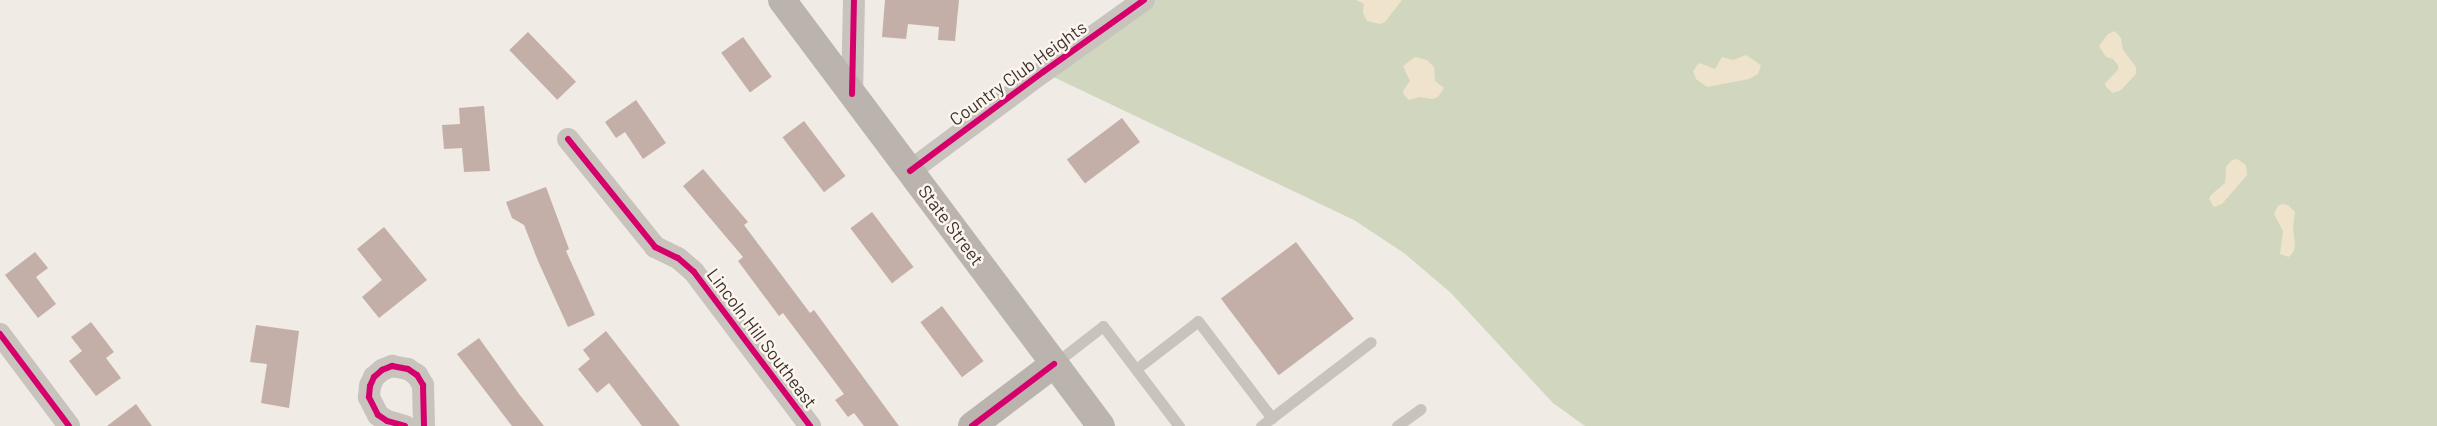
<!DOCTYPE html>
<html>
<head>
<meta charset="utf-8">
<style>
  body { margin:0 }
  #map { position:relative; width:2437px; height:426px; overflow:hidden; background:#f0ebe5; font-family:Barlow,sans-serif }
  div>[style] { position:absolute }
  .green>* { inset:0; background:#d1d6bf }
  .sand>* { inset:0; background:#efe3cc }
  .building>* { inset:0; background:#c3afa7; transform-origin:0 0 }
  .lane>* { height:11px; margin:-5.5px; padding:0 5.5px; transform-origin:5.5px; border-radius:5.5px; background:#c9c3be }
  .street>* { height:22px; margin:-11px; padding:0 11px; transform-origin:11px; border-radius:11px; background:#c9c3be }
  .secondary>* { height:28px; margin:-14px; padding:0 14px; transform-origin:14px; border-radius:14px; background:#bab3ae }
  .cycleway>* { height:6px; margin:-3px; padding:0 3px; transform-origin:3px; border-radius:3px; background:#d6006c }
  span { translate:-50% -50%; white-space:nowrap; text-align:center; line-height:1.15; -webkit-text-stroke:5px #fbf5ee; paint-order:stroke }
  .street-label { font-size:18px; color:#3b302b }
</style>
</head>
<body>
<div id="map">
  <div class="green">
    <div style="clip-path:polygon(1144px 0,2437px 0,2437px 426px,1585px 426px,1553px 403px,1451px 293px,1404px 253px,1354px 220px,1043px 72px)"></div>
  </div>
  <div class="sand">
    <div style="clip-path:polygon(1356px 0,1402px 0,1385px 22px,1380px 24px,1367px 21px,1363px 13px,1364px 4px)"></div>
    <div style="clip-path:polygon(2115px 31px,2121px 38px,2123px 50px,2136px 67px,2136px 74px,2121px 90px,2113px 93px,2106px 87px,2105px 83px,2118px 70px,2118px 65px,2113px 59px,2106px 57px,2099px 46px,2108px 34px)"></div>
    <div style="clip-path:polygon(1746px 55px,1761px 65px,1758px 74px,1749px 79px,1707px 87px,1696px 79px,1693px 71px,1699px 63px,1715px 69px,1722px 57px,1733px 60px)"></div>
    <div style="clip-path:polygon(1415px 57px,1427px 60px,1434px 67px,1435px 81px,1444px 88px,1438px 97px,1432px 99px,1420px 97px,1409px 100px,1404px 95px,1403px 91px,1410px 81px,1403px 66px)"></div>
    <div style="clip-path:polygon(2237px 159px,2246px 165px,2247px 175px,2222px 204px,2214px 207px,2209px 199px,2211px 195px,2225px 183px,2226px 167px,2232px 160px)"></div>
    <div style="clip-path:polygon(2282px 204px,2288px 205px,2295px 212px,2293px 228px,2295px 245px,2294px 251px,2289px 257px,2280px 254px,2283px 231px,2274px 214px,2278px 206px)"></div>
  </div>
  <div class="building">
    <div style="clip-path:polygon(885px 0,959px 0,955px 41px,938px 40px,939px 27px,908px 24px,906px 39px,882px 37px)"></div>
    <div style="left:528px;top:32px;width:69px;height:26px;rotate:46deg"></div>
    <div style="left:743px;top:37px;width:49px;height:27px;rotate:54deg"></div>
    <div style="clip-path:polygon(636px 100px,666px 143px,643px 159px,625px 132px,616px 138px,605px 122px)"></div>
    <div style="clip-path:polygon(484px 106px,490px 171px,464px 172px,462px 148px,444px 149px,442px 125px,460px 124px,459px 108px)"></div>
    <div style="left:1122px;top:118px;width:30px;height:69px;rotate:53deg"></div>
    <div style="left:804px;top:121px;width:69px;height:27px;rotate:53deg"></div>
    <div style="clip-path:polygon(703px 169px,748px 222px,744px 225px,810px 313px,814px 310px,899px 426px,864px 426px,854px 413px,848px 417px,835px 400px,844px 394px,783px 313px,779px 316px,738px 261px,743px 257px,683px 186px)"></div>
    <div style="clip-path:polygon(546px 187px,569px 249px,566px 251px,595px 315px,568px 327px,538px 261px,524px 225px,512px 218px,506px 202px)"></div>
    <div style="left:872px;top:212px;width:69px;height:27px;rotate:53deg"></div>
    <div style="clip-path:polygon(384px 227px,427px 280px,379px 318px,362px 297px,382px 280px,357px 249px)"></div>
    <div style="left:1296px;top:242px;width:96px;height:94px;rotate:53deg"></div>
    <div style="clip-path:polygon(35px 252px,48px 268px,36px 277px,56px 304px,38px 318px,5px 275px)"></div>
    <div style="left:942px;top:306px;width:69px;height:27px;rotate:53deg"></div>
    <div style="clip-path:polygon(91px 322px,114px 352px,106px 358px,121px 378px,96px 396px,69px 361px,82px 351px,71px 337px)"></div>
    <div style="clip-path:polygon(256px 325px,299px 331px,289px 408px,261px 403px,267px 364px,250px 362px)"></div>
    <div style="clip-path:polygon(606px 331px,680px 426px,642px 426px,609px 383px,597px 393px,578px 369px,590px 359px,583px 350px)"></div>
    <div style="clip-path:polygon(479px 338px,519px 394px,544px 426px,512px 426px,457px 354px)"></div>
    <div style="clip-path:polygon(136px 404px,152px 426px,107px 426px)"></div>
  </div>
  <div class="lane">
    <div style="left:1054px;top:364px;width:62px;rotate:-37.8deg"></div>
    <div style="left:1103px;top:326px;width:126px;rotate:52.8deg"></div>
    <div style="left:1136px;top:369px;width:78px;rotate:-37.7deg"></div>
    <div style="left:1198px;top:321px;width:122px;rotate:52.7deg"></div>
    <div style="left:1261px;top:426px;width:138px;rotate:-37.4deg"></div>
    <div style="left:1397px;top:426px;width:29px;rotate:-36deg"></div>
  </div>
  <div class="street">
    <div style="left:852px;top:94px;width:94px;rotate:-88.8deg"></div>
    <div style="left:568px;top:139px;width:139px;rotate:51.1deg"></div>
    <div style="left:655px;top:247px;width:25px;rotate:26deg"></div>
    <div style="left:678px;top:258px;width:21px;rotate:41deg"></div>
    <div style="left:694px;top:272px;width:193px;rotate:53deg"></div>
    <div style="left:910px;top:171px;width:166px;rotate:-36.7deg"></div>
    <div style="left:1043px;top:72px;width:124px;rotate:-35.5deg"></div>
    <div style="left:0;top:334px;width:115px;rotate:53.1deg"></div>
    <div style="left:405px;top:426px;width:19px;rotate:-164deg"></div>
    <div style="left:387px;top:421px;width:11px;rotate:-146deg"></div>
    <div style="left:378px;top:415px;width:20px;rotate:-117deg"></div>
    <div style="left:369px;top:397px;width:11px;rotate:-85deg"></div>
    <div style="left:370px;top:386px;width:10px;rotate:-66deg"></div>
    <div style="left:374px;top:377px;width:11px;rotate:-41deg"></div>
    <div style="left:382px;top:370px;width:11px;rotate:-22deg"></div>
    <div style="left:392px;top:366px;width:16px;rotate:11deg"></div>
    <div style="left:408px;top:369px;width:11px;rotate:34deg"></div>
    <div style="left:417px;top:375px;width:12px;rotate:59deg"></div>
    <div style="left:423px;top:385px;width:41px;rotate:88.6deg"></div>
  </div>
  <div class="secondary">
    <div style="left:782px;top:0;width:532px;rotate:53.17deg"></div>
    <div style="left:972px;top:426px;width:103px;rotate:-37.1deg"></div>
  </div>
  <div class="cycleway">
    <div style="left:852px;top:94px;width:94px;rotate:-88.8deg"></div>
    <div style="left:568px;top:139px;width:139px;rotate:51.1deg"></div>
    <div style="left:655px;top:247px;width:25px;rotate:26deg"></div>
    <div style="left:678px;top:258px;width:21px;rotate:41deg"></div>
    <div style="left:694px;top:272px;width:193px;rotate:53deg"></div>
    <div style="left:910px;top:171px;width:166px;rotate:-36.7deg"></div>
    <div style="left:1043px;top:72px;width:124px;rotate:-35.5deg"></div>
    <div style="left:0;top:334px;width:115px;rotate:53.1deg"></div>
    <div style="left:405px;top:426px;width:19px;rotate:-164deg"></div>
    <div style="left:387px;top:421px;width:11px;rotate:-146deg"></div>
    <div style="left:378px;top:415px;width:20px;rotate:-117deg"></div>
    <div style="left:369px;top:397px;width:11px;rotate:-85deg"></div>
    <div style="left:370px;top:386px;width:10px;rotate:-66deg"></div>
    <div style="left:374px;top:377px;width:11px;rotate:-41deg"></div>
    <div style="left:382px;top:370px;width:11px;rotate:-22deg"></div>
    <div style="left:392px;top:366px;width:16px;rotate:11deg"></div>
    <div style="left:408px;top:369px;width:11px;rotate:34deg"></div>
    <div style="left:417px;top:375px;width:12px;rotate:59deg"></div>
    <div style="left:423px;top:385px;width:41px;rotate:88.6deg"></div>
    <div style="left:972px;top:426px;width:103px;rotate:-37.1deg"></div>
  </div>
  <div class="street-label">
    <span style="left:1018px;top:73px;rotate:-36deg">Country Club Heights</span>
    <span style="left:951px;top:225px;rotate:53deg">State Street</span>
    <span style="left:762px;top:338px;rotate:53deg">Lincoln Hill Southeast</span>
  </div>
</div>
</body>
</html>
